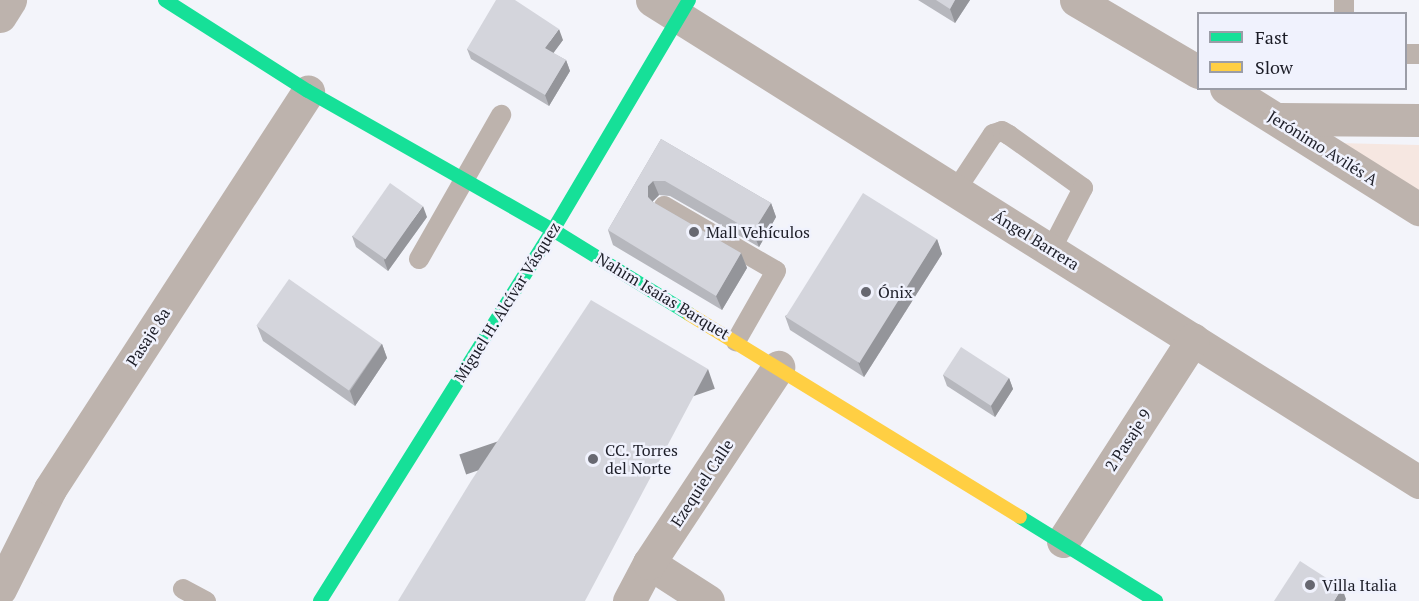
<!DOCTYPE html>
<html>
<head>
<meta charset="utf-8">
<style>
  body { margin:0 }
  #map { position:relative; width:1419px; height:601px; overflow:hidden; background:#f3f4fa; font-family:"PT Serif",serif }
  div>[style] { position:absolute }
  .green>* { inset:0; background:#f6e7e1 }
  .lane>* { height:20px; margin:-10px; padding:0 10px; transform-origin:10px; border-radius:10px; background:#bdb3ad }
  .street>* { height:33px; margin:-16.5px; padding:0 16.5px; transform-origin:16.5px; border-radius:16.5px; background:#bdb3ad }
  .fast>* { height:14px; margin:-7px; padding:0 7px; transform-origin:7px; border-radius:7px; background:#16e098 }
  .slow>* { height:14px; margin:-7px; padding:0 7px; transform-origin:7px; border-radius:7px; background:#ffcf43 }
  .wall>* { inset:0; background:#b6b7bd }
  .shaded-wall>* { inset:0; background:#94959a; transform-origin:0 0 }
  .building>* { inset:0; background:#d4d5dc; transform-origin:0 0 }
  .dots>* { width:16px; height:16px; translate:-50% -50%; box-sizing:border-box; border:3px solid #f0f2fd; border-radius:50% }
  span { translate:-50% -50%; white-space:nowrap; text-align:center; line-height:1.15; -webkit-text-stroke:5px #f0f2fd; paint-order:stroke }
  .street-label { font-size:16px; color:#1c1d27 }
  .poi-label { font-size:16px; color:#1c1d27 }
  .left { translate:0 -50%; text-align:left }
  .legend { position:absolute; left:1197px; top:12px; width:210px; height:78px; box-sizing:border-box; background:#f0f2fd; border:2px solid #9b9da7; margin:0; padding:8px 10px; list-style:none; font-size:18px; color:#1c1d27 }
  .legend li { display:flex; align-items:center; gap:12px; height:30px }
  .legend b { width:30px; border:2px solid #9b9da7 }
</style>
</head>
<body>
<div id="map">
  <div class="green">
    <div style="clip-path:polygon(1337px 143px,1419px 145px,1419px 195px)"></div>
  </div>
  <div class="lane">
    <div style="left:1344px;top:14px;width:14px;rotate:-90deg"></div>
    <div style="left:1406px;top:54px;width:13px"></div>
    <div style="left:956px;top:190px;width:67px;rotate:-56.5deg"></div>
    <div style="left:993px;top:134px;width:9px;rotate:-18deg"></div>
    <div style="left:1002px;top:131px;width:8px;rotate:30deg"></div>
    <div style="left:1009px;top:135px;width:91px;rotate:35.6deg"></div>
    <div style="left:1083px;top:188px;width:70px;rotate:117.3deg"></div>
    <div style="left:664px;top:206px;width:129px;rotate:30.1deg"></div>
    <div style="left:776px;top:271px;width:81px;rotate:119.7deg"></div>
    <div style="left:419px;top:259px;width:166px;rotate:-60.3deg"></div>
    <div style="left:183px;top:589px;width:26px;rotate:28deg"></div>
  </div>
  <div class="street">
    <div style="left:652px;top:0;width:906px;rotate:32.15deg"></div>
    <div style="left:1076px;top:0;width:142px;rotate:30.5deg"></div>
    <div style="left:0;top:16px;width:19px;rotate:-58deg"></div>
    <div style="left:1226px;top:88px;width:228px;rotate:32.1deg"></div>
    <div style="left:1278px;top:119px;width:141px;rotate:0.4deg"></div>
    <div style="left:1063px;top:541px;width:240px;rotate:-57.2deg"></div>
    <div style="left:649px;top:563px;width:70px;rotate:32.8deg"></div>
    <div style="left:0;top:589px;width:112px;rotate:-63.4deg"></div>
    <div style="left:50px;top:489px;width:474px;rotate:-57deg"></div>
    <div style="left:629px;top:601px;width:43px;rotate:-62.2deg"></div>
    <div style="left:649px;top:563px;width:235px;rotate:-56.6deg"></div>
  </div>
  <div class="fast">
    <div style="left:165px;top:0;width:169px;rotate:32.5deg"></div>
    <div style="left:308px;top:91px;width:282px;rotate:29.6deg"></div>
    <div style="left:553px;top:230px;width:160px;rotate:31.7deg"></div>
    <div style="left:1020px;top:517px;width:160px;rotate:31.7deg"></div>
    <div style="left:320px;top:601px;width:438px;rotate:-57.9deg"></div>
    <div style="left:553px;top:230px;width:267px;rotate:-59.4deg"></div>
  </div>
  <div class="slow">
    <div style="left:689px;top:314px;width:388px;rotate:31.5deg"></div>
  </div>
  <div class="wall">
    <div style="clip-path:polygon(918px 0,970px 0,955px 23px)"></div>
    <div style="clip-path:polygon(563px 40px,553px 53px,566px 60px,570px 71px,549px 106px,471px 59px,467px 49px)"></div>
    <div style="clip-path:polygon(661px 139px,771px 203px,776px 217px,759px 247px,670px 196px,659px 195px,653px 201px,653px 202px,741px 253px,747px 268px,722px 310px,613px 245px,608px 230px)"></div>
    <div style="clip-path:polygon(427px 217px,388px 271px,356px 247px,352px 236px)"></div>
    <div style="clip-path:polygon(937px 239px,942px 254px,864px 377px,790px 330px,785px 316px)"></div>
    <div style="clip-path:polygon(257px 326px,382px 344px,387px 358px,355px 406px,263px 341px)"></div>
    <div style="clip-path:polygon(943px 375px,1009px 378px,1013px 389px,995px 417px,947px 386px)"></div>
  </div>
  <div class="shaded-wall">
    <div style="clip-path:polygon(955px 0,970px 0,955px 23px,950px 9px)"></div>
    <div style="clip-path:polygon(559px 29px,563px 40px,549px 59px,545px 48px)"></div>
    <div style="clip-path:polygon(566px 60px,570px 71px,549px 106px,545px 95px)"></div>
    <div style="clip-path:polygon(653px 181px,659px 195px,653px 201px,653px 211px,648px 197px,648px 186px)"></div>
    <div style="clip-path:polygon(771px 203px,776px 217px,759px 247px,753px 232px)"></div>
    <div style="clip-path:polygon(423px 206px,427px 217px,388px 271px,384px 260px)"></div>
    <div style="clip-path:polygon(937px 239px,942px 254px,864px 377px,858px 362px)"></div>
    <div style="clip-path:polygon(741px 253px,747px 268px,722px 310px,716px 296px)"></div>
    <div style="clip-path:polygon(382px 344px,387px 358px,355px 406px,350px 391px)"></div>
    <div style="left:708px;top:369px;width:21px;height:263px;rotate:71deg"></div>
    <div style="clip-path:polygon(1009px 378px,1013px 389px,995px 417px,991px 406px)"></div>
    <div style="clip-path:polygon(1342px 588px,1346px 599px,1345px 601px,1334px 601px)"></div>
  </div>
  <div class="building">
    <div style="clip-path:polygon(496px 0,515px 0,559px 29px,545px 48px,566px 60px,545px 95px,467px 49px)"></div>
    <div style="clip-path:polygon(936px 0,955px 0,950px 9px)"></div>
    <div style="clip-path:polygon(661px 139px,771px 203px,753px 232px,665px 181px,653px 181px,648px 186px,648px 197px,653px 202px,741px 253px,716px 296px,608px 230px)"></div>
    <div style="left:390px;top:183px;width:40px;height:65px;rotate:35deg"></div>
    <div style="left:863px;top:193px;width:87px;height:146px;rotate:32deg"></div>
    <div style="left:289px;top:279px;width:113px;height:57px;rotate:35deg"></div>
    <div style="clip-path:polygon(591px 300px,708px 369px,585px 601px,398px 601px,471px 481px)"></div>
    <div style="left:961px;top:347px;width:57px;height:33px;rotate:33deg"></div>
    <div style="clip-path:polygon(1300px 561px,1342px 588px,1334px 601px,1274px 601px)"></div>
  </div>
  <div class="dots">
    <div style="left:694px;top:232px;background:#676871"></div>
    <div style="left:866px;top:292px;background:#676871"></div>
    <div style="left:593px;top:459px;background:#676871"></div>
    <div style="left:1310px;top:585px;background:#676871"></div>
  </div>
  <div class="street-label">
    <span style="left:1323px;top:148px;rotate:32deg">Jerónimo Avilés A</span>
    <span style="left:1036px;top:240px;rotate:32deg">Ángel Barrera</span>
    <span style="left:663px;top:296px;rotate:31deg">Nahim Isaías Barquet</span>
    <span style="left:507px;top:302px;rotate:-58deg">Miguel H. Alcívar Vásquez</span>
    <span style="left:148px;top:337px;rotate:-57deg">Pasaje 8a</span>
    <span style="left:1128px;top:440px;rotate:-57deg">2 Pasaje 9</span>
    <span style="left:702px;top:483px;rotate:-57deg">Ezequiel Calle</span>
  </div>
  <div class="poi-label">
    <span class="left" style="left:706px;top:232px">Mall Vehículos</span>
    <span class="left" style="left:878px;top:292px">Ónix</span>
    <span class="left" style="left:605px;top:459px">CC. Torres<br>del Norte</span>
    <span class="left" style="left:1322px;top:585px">Villa Italia</span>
  </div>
  <ul class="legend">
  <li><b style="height:8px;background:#16e098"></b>Fast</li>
  <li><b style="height:8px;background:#ffcf43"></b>Slow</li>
  </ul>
</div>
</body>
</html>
